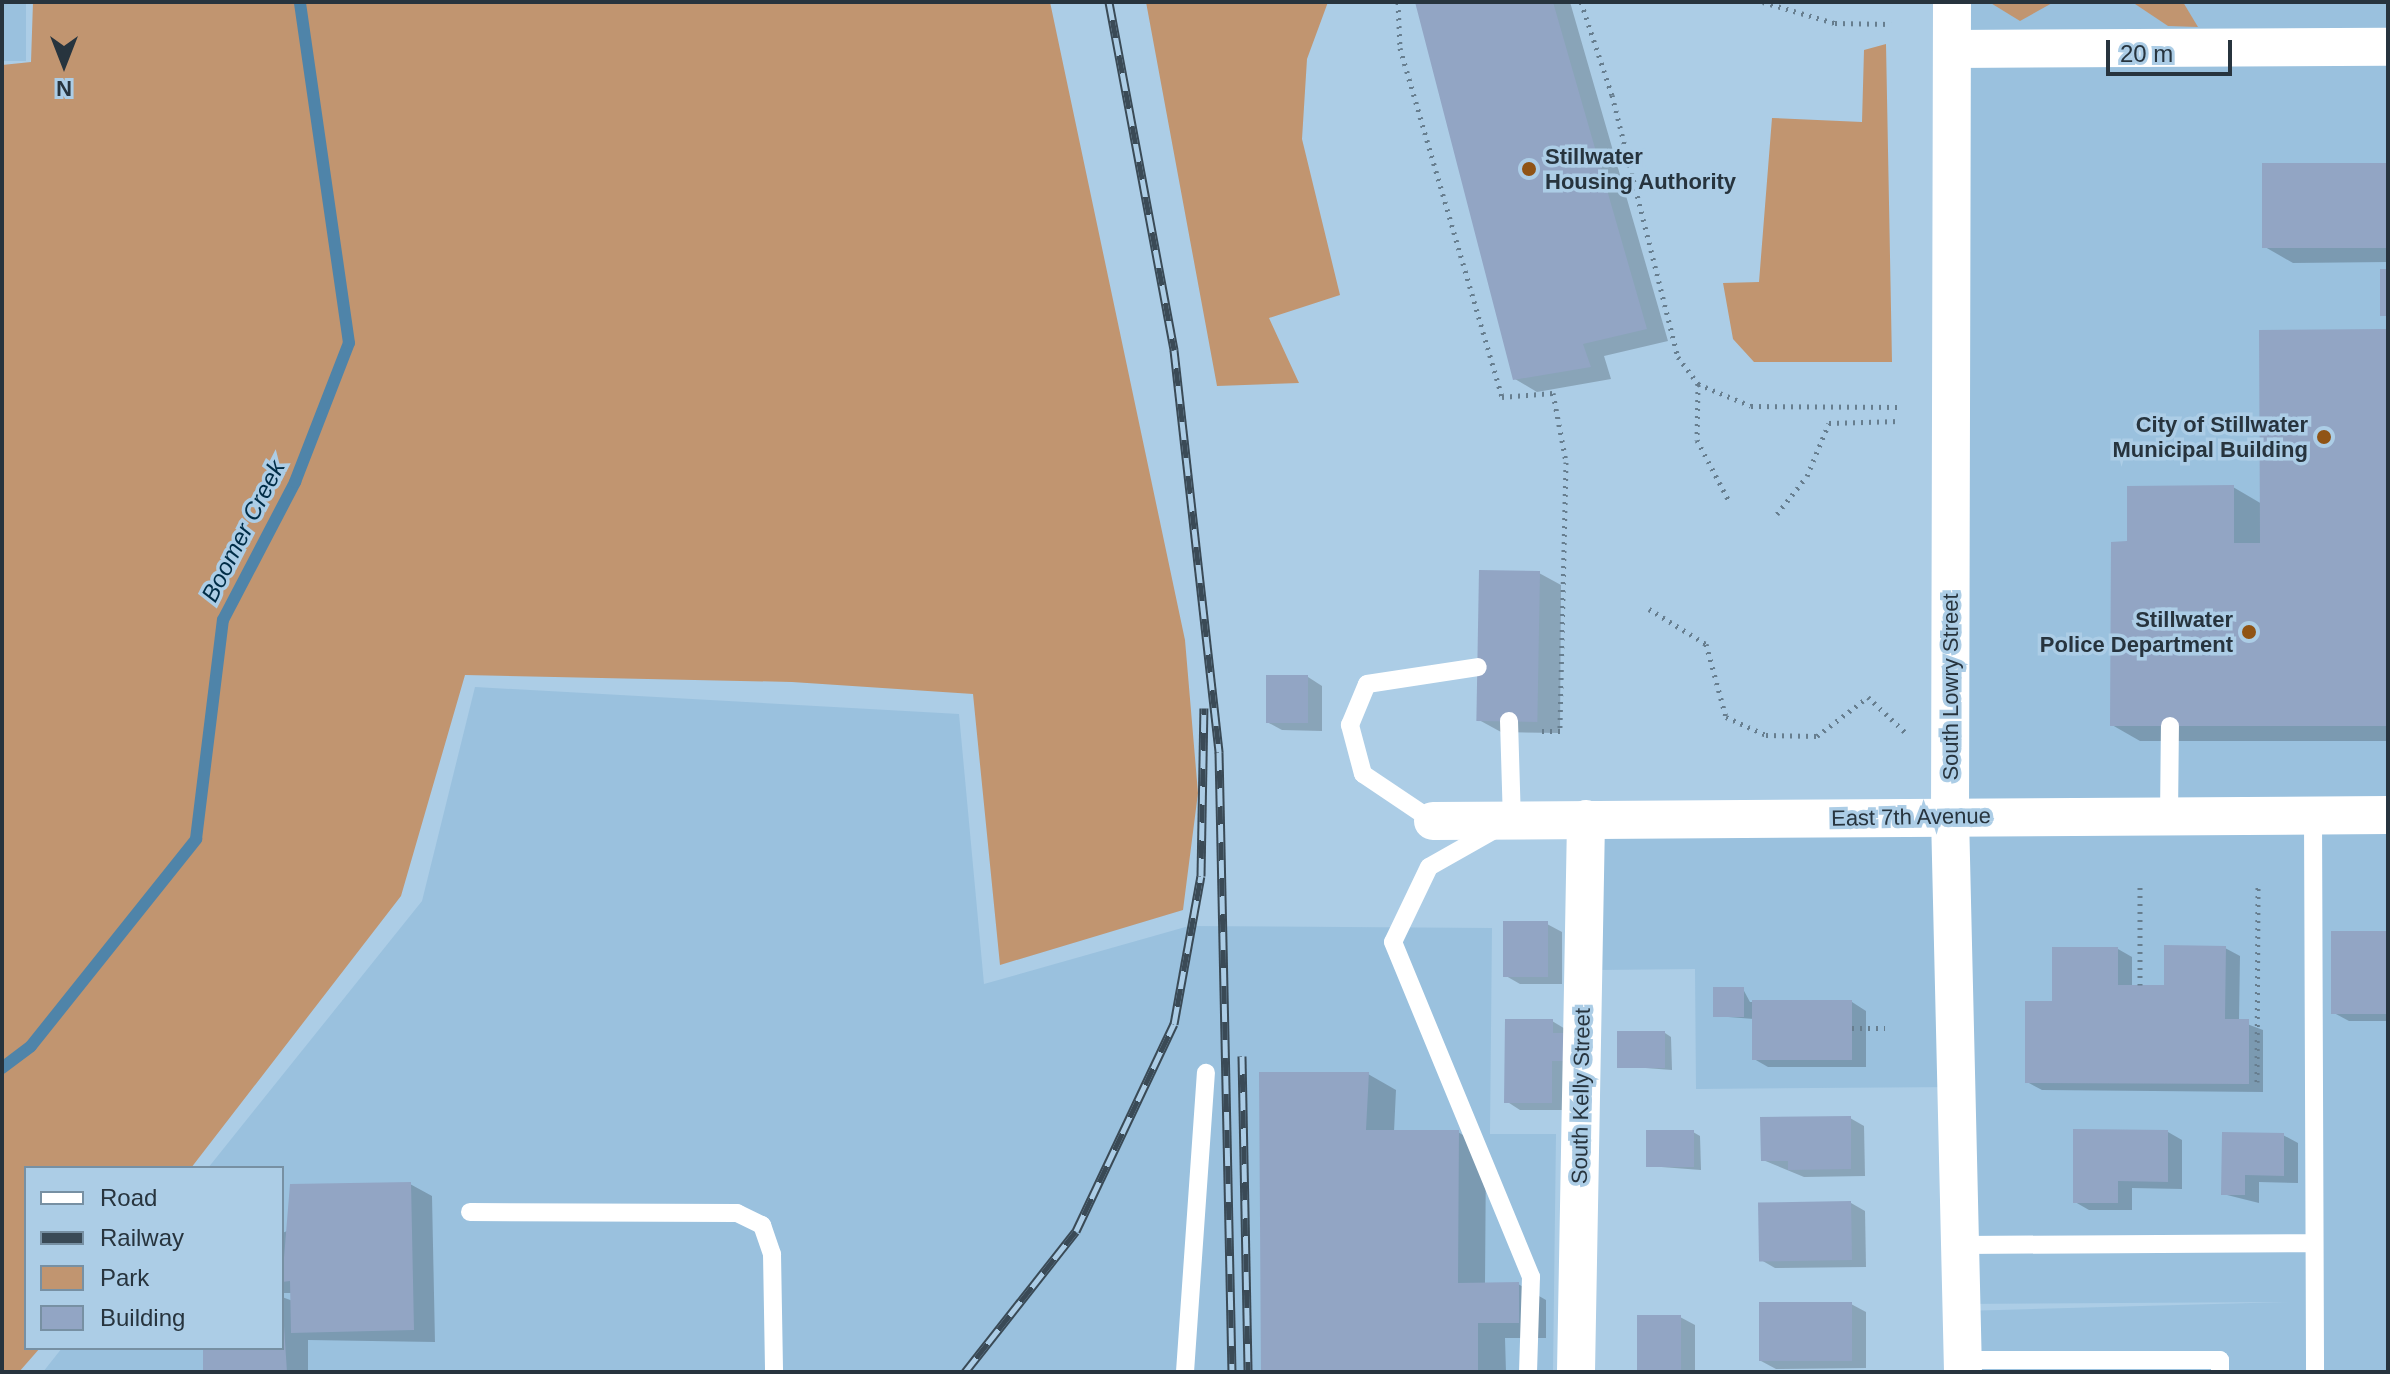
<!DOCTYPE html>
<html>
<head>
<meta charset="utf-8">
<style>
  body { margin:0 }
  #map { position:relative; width:2390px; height:1374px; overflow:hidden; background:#accde6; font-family:Helvetica,sans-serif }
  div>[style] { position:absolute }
  .built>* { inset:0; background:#9ac1de; transform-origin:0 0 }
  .green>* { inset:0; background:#c19570 }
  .shadow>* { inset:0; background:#0003 }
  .stream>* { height:12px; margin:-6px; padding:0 6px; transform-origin:6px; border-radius:6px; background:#4f84a9 }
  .building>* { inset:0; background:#92a5c4; transform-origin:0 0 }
  .path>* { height:5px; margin-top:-2.5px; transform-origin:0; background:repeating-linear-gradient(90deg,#677e8f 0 2px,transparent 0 8px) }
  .service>* { height:18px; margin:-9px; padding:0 9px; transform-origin:9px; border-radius:9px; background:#fff }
  .minor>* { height:38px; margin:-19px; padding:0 19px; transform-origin:19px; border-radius:19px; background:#fff }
  .rail>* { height:9px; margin-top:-4.5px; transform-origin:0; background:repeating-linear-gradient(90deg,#accde6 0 18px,#3a4a56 0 36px); box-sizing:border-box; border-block:2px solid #3a4a56 }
  .dots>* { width:22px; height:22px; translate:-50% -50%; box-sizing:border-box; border:4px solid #accde6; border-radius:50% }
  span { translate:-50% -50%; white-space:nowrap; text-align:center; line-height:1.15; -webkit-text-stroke:7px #accde6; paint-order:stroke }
  .poi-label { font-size:22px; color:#27343e; font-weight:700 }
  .left { translate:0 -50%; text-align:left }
  .right { translate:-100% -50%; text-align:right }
  .street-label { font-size:22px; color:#27343e }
  .water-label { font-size:24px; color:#002d47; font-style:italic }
  .frame { position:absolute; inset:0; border:4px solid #27343e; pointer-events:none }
  .legend { position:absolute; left:24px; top:1166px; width:260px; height:184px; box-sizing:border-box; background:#accde6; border:2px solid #7790a3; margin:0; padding:10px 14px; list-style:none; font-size:24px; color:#27343e }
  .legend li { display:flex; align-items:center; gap:16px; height:40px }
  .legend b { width:40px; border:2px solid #7790a3 }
  .north { position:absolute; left:24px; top:24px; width:80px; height:80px; -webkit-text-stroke:6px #accde6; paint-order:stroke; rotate:180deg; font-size:22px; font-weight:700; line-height:32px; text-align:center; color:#27343e }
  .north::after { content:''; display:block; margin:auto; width:28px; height:36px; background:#27343e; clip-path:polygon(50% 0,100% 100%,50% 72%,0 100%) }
  .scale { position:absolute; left:2106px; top:40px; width:126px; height:36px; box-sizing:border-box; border:4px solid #27343e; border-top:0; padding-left:10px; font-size:24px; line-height:28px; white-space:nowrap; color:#27343e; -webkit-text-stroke:6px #accde6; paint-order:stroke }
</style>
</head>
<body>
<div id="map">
  <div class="built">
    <div style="left:2px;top:2px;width:24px;height:59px"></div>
    <div style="clip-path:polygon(1950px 2px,2388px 2px,2388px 1372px,1963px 1372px,1963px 1311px,2288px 1302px,1959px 1304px,1958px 1087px,1696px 1089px,1695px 969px,1598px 970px,1597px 822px,2313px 816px,1953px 817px)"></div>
    <div style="clip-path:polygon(475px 687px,959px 714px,984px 984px,1189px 926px,1492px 928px,1490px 1134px,1556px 1134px,1553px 1372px,43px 1372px,62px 1348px,282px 1348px,282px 1168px,208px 1168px,422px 901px)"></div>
  </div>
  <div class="green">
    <div style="clip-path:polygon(33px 2px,1050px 2px,1185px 640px,1198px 793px,1183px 910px,1000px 965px,973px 694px,792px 682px,465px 675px,401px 896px,191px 1168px,26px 1168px,26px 1348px,40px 1348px,19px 1372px,2px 1372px,2px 65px,31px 62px)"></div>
    <div style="clip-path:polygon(1146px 2px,1328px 2px,1307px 59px,1302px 139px,1340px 295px,1269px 318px,1299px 383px,1217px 386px)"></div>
    <div style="clip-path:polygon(1989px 2px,2054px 2px,2020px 21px)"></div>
    <div style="clip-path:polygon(2132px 2px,2183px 2px,2198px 27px,2168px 26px)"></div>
    <div style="clip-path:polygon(1886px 44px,1892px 362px,1754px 362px,1733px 339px,1723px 283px,1759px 282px,1772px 118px,1862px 122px,1864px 50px)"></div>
  </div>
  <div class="shadow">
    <div style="clip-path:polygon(1417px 2px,1570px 2px,1668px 341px,1604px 356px,1611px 379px,1537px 392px,1515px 379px)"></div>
    <div style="clip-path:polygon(2388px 166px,2388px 262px,2293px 263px,2265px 247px)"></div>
    <div style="clip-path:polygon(2388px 331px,2388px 741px,2140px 741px,2112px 725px,2129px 543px,2233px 487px,2262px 504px)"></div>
    <div style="clip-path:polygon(1539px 573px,1561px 585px,1560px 733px,1501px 732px,1479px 720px)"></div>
    <div style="clip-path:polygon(1308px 677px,1322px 686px,1322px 731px,1282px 730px,1267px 722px)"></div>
    <div style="clip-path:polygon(1547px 924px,1562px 932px,1562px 984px,1520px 984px,1506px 976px)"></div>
    <div style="clip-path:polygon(2388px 933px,2388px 1021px,2349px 1021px,2334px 1013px)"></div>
    <div style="clip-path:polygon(2225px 948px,2240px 956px,2239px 1021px,2263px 1030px,2263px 1092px,2042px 1090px,2027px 1082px,2054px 1003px,2118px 949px,2132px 957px,2132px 987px,2166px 987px)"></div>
    <div style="clip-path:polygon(1743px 989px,1750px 1002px,1852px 1002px,1866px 1011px,1866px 1067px,1768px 1067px,1754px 1059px,1754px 1019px,1715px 1016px)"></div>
    <div style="clip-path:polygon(1552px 1021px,1567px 1030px,1566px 1110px,1520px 1110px,1506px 1101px)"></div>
    <div style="clip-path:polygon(1665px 1033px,1671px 1037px,1672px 1070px,1619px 1066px)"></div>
    <div style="clip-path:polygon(1368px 1074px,1396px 1090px,1394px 1132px,1458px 1132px,1486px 1149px,1485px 1285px,1518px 1284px,1546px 1300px,1546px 1338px,1505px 1338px,1506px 1372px,1263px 1372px)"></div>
    <div style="clip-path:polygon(1850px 1118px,1864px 1126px,1865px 1176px,1804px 1177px,1763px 1160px)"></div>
    <div style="clip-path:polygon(1693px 1132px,1700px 1136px,1701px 1170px,1648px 1166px)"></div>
    <div style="clip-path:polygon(2168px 1132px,2182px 1140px,2182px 1189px,2132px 1188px,2132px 1210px,2089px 1210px,2075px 1202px)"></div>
    <div style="clip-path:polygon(2283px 1135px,2298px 1143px,2298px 1183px,2259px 1182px,2259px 1203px,2223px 1194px)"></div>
    <div style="clip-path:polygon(410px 1184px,432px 1196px,435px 1342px,308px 1340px,308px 1372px,205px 1372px,205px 1348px,282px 1348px,282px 1297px,293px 1301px,293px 1293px,282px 1293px,282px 1233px)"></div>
    <div style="clip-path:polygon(1851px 1203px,1865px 1211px,1866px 1267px,1775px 1268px,1761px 1260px)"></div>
    <div style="clip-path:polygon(1851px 1304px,1866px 1312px,1866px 1368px,1776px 1369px,1761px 1361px)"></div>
    <div style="clip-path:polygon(1680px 1317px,1695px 1325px,1695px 1372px,1639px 1369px)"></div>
  </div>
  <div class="stream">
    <div style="left:2px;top:1068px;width:36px;rotate:-37deg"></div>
    <div style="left:31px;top:1046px;width:265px;rotate:-51.4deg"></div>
    <div style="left:196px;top:839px;width:221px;rotate:-83deg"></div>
    <div style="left:223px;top:620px;width:156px;rotate:-62.4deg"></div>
    <div style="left:295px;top:482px;width:149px;rotate:-68.8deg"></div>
    <div style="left:349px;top:343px;width:345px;rotate:-98.2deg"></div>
  </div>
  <div class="building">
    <div style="clip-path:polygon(1415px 2px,1553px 2px,1647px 329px,1583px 344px,1591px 367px,1513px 380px)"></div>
    <div style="left:2262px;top:163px;width:126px;height:85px"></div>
    <div style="left:2380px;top:269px;width:8px;height:47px"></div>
    <div style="clip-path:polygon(2388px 329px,2388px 726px,2110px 726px,2111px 542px,2127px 541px,2127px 486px,2234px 485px,2234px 543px,2260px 543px,2259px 330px)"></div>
    <div style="left:1479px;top:570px;width:61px;height:151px;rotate:1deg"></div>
    <div style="left:1266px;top:675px;width:42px;height:48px"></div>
    <div style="left:1548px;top:921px;width:56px;height:45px;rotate:90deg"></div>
    <div style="left:2331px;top:931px;width:57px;height:83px"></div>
    <div style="clip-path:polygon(2164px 945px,2226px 946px,2225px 1019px,2249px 1019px,2249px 1084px,2025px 1083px,2025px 1001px,2052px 1001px,2052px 947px,2118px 947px,2118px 985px,2164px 985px)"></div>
    <div style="left:1713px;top:987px;width:31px;height:30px"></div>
    <div style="left:1752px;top:1000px;width:100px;height:60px"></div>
    <div style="clip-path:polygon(1505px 1019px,1553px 1019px,1553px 1033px,1565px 1033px,1565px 1061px,1552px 1061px,1552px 1103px,1504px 1103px)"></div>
    <div style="left:1617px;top:1031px;width:48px;height:37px"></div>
    <div style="clip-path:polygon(1259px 1072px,1369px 1072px,1366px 1130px,1459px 1130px,1458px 1283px,1519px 1282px,1519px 1323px,1478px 1323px,1478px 1372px,1261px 1372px)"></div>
    <div style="clip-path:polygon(1851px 1116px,1851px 1169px,1788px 1170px,1788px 1161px,1761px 1161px,1760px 1117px)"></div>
    <div style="clip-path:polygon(2073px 1129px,2168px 1130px,2168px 1182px,2118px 1181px,2118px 1203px,2073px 1203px)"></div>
    <div style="left:1646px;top:1130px;width:48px;height:37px"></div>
    <div style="clip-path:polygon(2222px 1132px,2284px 1133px,2284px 1176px,2245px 1175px,2245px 1195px,2221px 1195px)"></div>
    <div style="clip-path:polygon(411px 1182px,414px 1330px,291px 1333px,290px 1281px,282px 1282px,290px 1184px)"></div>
    <div style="left:1851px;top:1201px;width:59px;height:93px;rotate:89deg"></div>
    <div style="clip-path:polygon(282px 1295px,287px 1372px,203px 1372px,203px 1348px,282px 1348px)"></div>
    <div style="left:1852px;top:1302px;width:59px;height:93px;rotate:90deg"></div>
    <div style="left:1637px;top:1315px;width:44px;height:55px"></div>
  </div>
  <div class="path">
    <div style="left:1398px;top:2px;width:46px;rotate:87.5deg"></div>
    <div style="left:1400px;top:48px;width:364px;rotate:73.7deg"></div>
    <div style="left:1502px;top:397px;width:51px;rotate:-4.5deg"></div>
    <div style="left:1553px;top:393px;width:70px;rotate:79.3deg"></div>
    <div style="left:1566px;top:462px;width:269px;rotate:91.3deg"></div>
    <div style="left:1560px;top:731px;width:22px;rotate:180deg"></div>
    <div style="left:1581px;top:2px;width:98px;rotate:71.6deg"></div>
    <div style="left:1612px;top:95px;width:270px;rotate:75.9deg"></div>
    <div style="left:1678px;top:357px;width:34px;rotate:53deg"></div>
    <div style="left:1698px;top:384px;width:56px;rotate:91deg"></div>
    <div style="left:1697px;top:440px;width:69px;rotate:62.3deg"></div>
    <div style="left:1763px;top:2px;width:75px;rotate:16.3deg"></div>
    <div style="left:1835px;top:23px;width:56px;rotate:1deg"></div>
    <div style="left:1698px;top:384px;width:57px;rotate:22.5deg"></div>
    <div style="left:1751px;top:406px;width:149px;rotate:0.4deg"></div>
    <div style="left:1777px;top:514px;width:48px;rotate:-51.7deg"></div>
    <div style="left:1807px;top:476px;width:57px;rotate:-67.5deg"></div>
    <div style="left:1829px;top:423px;width:71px;rotate:-1.6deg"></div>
    <div style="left:1649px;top:609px;width:67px;rotate:31.6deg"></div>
    <div style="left:1706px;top:644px;width:76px;rotate:74.7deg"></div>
    <div style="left:1726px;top:717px;width:44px;rotate:24.2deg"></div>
    <div style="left:1766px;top:735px;width:51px;rotate:1.1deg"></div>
    <div style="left:1817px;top:736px;width:64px;rotate:-37.4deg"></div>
    <div style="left:1868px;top:697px;width:55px;rotate:43.5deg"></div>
    <div style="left:2140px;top:985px;width:99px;rotate:-90deg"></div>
    <div style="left:1852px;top:1028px;width:33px"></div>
    <div style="left:2257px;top:1082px;width:197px;rotate:-89.7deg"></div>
  </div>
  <div class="service">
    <div style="left:1509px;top:721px;width:99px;rotate:88.3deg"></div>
    <div style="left:1512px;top:820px;width:95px;rotate:150.5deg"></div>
    <div style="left:1429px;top:867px;width:83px;rotate:115.6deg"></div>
    <div style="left:1393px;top:942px;width:362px;rotate:67.6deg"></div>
    <div style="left:1531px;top:1277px;width:95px;rotate:91.8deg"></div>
    <div style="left:2313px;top:815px;width:557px;rotate:89.79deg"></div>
    <div style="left:2169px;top:816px;width:90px;rotate:-89.4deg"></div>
    <div style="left:1433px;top:821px;width:84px;rotate:-146.1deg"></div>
    <div style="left:1363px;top:774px;width:51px;rotate:-104.9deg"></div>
    <div style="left:1350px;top:725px;width:44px;rotate:-67.5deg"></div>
    <div style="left:1367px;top:684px;width:112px;rotate:-8.7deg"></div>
    <div style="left:470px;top:1212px;width:267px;rotate:0.2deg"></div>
    <div style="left:737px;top:1213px;width:28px;rotate:26deg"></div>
    <div style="left:762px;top:1225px;width:31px;rotate:71deg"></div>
    <div style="left:772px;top:1254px;width:118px;rotate:89deg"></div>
    <div style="left:1961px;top:1245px;width:353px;rotate:-0.3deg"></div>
    <div style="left:1963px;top:1360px;width:257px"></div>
    <div style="left:2220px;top:1360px;width:12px;rotate:90deg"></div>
    <div style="left:1185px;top:1372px;width:300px;rotate:-86deg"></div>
  </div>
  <div class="minor">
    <div style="left:1952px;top:2px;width:814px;rotate:90.14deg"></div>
    <div style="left:1950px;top:816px;width:556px;rotate:88.66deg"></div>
    <div style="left:1952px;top:49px;width:436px;rotate:-0.3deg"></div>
    <div style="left:1433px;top:821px;width:955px;rotate:-0.36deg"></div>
    <div style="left:1576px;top:1372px;width:553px;rotate:-88.96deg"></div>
  </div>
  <div class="rail">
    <div style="left:1109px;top:2px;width:354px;rotate:79.4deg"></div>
    <div style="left:1174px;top:350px;width:405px;rotate:83.6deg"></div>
    <div style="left:1219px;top:752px;width:620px;rotate:88.8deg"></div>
    <div style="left:1242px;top:1056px;width:316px;rotate:88.9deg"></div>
    <div style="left:965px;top:1372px;width:179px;rotate:-51.8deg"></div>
    <div style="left:1076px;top:1231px;width:229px;rotate:-64.7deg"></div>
    <div style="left:1174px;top:1024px;width:150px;rotate:-79.7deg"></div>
    <div style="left:1201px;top:876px;width:168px;rotate:-89deg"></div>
  </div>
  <div class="dots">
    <div style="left:1529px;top:169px;background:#905415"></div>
    <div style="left:2324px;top:437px;background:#905415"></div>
    <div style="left:2249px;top:632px;background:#905415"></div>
  </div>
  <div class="poi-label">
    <span class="left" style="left:1545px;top:169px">Stillwater<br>Housing Authority</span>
    <span class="right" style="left:2308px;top:437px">City of Stillwater<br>Municipal Building</span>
    <span class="right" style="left:2233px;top:632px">Stillwater<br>Police Department</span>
  </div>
  <div class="street-label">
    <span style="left:1951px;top:687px;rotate:-90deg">South Lowry Street</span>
    <span style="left:1911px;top:817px;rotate:-1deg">East 7th Avenue</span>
    <span style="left:1581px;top:1096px;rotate:-89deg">South Kelly Street</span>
  </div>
  <div class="water-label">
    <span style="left:243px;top:531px;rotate:-63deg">Boomer Creek</span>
  </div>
  <div class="frame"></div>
  <ul class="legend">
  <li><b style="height:10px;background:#fff"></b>Road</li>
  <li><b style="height:10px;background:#3a4a56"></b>Railway</li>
  <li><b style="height:22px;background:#c19570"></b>Park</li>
  <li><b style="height:22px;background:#92a5c4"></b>Building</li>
  </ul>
  <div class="north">N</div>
  <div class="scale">20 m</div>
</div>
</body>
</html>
